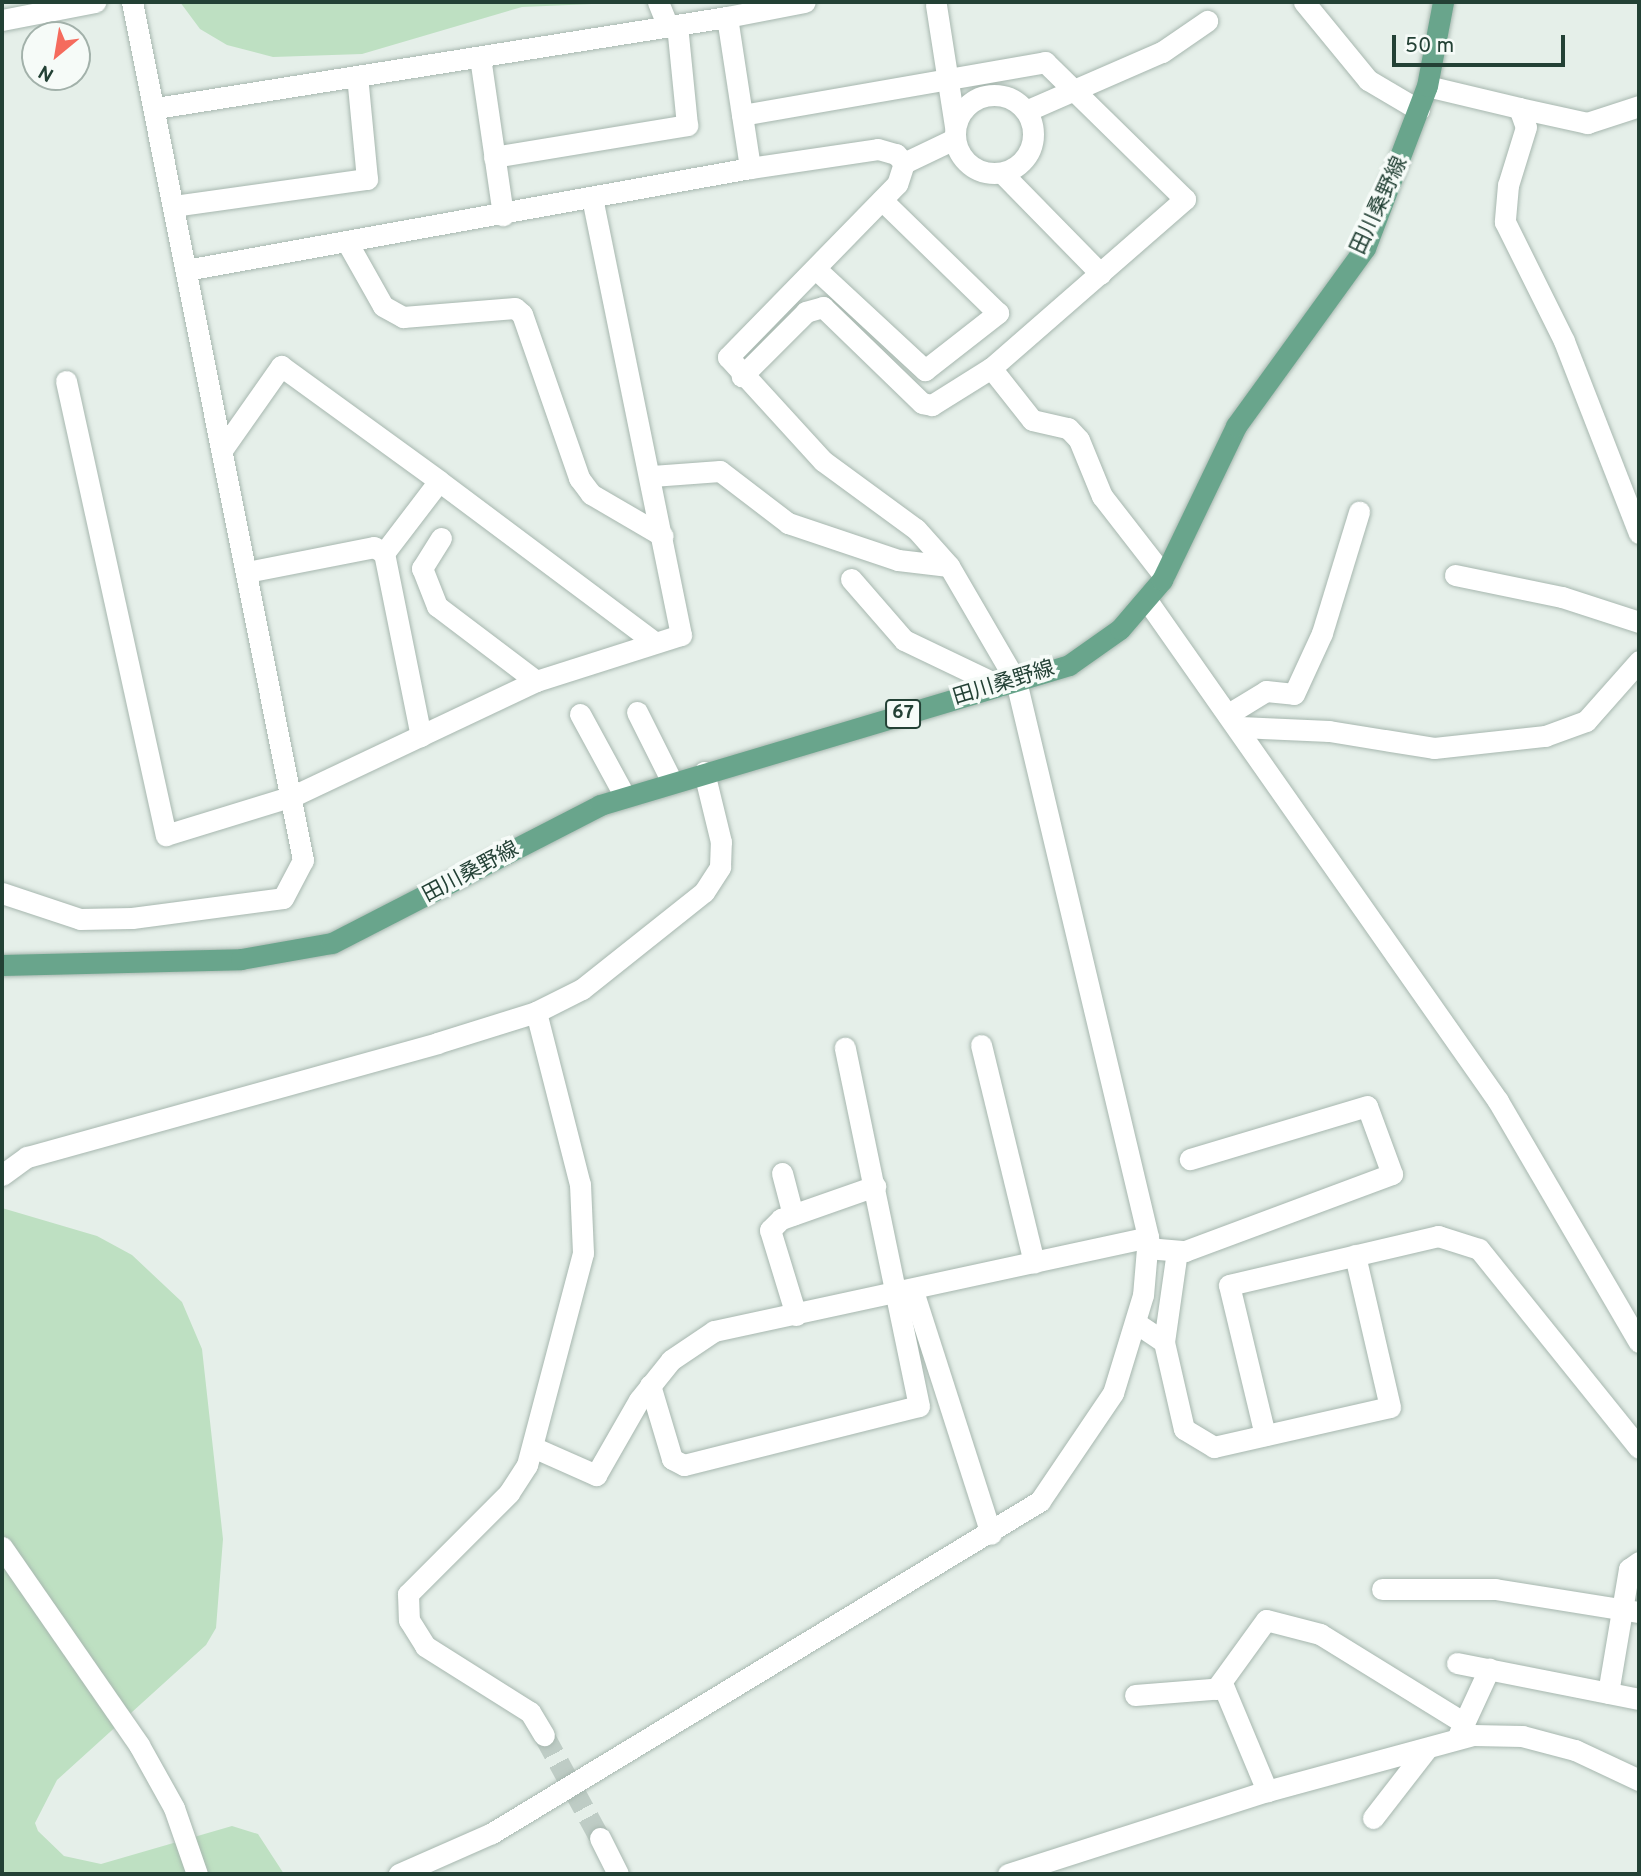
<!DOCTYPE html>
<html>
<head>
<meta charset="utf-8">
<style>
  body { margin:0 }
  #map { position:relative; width:1641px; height:1876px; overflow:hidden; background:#e5efe9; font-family:Overpass,"Noto Sans JP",sans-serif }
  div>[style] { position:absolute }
  .green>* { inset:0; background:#bee0c2 }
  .minor-tunnel>* { height:21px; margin-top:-10.5px; transform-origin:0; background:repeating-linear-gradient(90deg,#beccc5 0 21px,transparent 0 31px) }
  .roads { filter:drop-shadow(0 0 2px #a7b7af) drop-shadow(0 0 2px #a7b7af) }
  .minor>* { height:21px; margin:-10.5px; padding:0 10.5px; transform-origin:10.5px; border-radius:10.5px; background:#fff }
  .minor>.ring { margin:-10.5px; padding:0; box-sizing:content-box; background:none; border:21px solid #fff; border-radius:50% }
  .major>* { height:21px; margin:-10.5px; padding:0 10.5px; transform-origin:10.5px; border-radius:10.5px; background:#69a58c }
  span { translate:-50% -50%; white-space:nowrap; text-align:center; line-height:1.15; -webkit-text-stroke:7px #f6fbf8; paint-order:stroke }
  .shield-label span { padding:2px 5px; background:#f6fbf8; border:2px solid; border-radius:5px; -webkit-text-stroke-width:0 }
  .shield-label { font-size:19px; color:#234135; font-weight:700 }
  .street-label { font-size:21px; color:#234135 }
  .frame { position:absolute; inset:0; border:4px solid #234135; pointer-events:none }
  .north { position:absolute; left:21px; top:21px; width:70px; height:70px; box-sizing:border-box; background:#f6fbf8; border:2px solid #a2b1aa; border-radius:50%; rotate:210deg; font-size:19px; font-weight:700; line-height:28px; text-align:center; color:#234135 }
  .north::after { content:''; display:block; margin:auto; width:24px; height:32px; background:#f56b5d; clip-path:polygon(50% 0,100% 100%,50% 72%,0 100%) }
  .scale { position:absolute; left:1392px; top:35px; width:173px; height:32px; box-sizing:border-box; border:4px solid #234135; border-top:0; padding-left:9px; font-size:21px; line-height:24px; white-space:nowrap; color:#234135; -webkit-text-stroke:5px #f6fbf8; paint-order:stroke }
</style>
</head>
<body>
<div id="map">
  <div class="green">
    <div style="clip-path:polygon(180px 2px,639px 2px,522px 7px,362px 54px,273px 57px,227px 45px,200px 29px)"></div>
    <div style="clip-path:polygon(2px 1208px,97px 1236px,132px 1255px,182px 1302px,202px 1349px,223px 1539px,216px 1628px,206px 1645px,57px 1780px,35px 1823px,38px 1831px,64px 1856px,101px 1864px,232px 1826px,258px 1834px,284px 1874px,2px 1874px)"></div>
  </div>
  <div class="minor-tunnel">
    <div style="left:544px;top:1735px;width:117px;rotate:61.5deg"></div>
  </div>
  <div class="roads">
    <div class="minor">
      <div style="left:658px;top:2px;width:27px;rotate:68deg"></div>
      <div style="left:1304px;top:2px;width:101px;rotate:50.6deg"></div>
      <div style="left:1368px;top:80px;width:59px;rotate:30.5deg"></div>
      <div style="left:936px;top:5px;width:122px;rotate:81.1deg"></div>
      <div style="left:727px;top:17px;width:79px;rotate:-10.9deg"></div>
      <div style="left:2px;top:20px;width:95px;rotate:-11deg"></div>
      <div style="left:480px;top:57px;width:160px;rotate:81.7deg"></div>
      <div style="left:1427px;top:86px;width:95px;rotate:13.4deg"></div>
      <div style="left:1519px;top:108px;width:20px;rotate:70deg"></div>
      <div style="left:1526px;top:127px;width:61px;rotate:107.2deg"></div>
      <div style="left:1508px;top:185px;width:37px;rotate:95deg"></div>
      <div style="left:1505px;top:222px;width:133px;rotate:63.6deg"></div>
      <div style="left:1564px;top:341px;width:206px;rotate:68.7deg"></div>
      <div class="ring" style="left:955px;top:95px;width:57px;height:57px"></div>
      <div style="left:156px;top:108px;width:578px;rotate:-9.06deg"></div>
      <div style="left:727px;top:17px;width:153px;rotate:81.3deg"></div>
      <div style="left:1519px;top:108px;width:70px;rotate:12.4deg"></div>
      <div style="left:1587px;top:123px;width:55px;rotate:-18.1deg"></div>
      <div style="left:1026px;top:111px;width:148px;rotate:-23.5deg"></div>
      <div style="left:1162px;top:52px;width:55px;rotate:-34.6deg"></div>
      <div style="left:742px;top:115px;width:308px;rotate:-9.9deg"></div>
      <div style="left:1045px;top:62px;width:196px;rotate:44.4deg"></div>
      <div style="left:1185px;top:199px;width:257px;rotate:138.9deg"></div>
      <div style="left:991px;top:368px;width:70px;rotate:147.9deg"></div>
      <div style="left:932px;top:405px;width:10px;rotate:-169deg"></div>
      <div style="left:922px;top:403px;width:138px;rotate:-135.9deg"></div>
      <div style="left:823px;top:307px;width:18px;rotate:164deg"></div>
      <div style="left:806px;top:312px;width:91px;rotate:135deg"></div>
      <div style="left:494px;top:157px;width:196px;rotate:-9.4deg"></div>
      <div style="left:687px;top:125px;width:100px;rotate:-95.7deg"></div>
      <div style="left:904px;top:163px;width:55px;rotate:-25.6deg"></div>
      <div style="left:1002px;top:173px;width:141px;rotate:45.6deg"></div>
      <div style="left:174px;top:206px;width:195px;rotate:-8deg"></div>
      <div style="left:367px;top:179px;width:103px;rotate:-95.5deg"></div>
      <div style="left:347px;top:242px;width:73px;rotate:60.6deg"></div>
      <div style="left:383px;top:306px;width:23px;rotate:29deg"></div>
      <div style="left:403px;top:317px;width:112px;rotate:-4.6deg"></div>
      <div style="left:515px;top:308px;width:9px;rotate:41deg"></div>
      <div style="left:522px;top:314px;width:174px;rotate:70.8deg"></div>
      <div style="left:579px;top:478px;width:20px;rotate:53deg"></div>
      <div style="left:591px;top:494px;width:83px;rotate:30.3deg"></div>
      <div style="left:186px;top:270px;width:573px;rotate:-10.25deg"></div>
      <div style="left:750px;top:168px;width:129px;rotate:-8.4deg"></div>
      <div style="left:878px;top:149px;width:19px;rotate:16deg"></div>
      <div style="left:896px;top:154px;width:12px;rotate:48deg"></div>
      <div style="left:904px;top:163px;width:22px;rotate:108deg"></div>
      <div style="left:897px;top:184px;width:242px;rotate:134.3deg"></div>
      <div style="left:728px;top:357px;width:141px;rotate:47.6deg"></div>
      <div style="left:823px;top:461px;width:115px;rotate:36.2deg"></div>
      <div style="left:916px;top:529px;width:50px;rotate:48.3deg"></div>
      <div style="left:949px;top:566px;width:133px;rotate:59.8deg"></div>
      <div style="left:1016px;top:681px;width:571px;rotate:76.64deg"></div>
      <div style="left:1148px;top:1237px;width:58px;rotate:94.9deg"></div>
      <div style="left:1143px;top:1295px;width:102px;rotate:107deg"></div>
      <div style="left:1113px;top:1393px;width:130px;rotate:124.1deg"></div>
      <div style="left:1040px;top:1501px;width:641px;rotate:148.79deg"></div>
      <div style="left:492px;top:1833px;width:102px;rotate:156.2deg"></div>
      <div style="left:818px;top:271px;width:146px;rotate:42.8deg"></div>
      <div style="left:925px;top:370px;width:93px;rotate:-38deg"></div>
      <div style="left:998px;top:313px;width:162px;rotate:-135.8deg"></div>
      <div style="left:991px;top:368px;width:66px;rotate:51.7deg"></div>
      <div style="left:1032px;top:420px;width:37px;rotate:13deg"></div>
      <div style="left:1068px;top:428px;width:16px;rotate:47deg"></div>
      <div style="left:1079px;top:440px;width:61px;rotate:67.7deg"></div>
      <div style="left:1102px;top:496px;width:101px;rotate:52.2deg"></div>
      <div style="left:66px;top:381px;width:465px;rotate:77.6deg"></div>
      <div style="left:166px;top:835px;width:133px;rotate:-17.1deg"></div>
      <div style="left:293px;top:796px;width:269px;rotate:-25.3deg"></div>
      <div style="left:536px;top:681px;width:152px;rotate:-17.6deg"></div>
      <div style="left:681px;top:635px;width:445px;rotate:-101.5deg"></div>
      <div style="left:222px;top:450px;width:103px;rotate:-54.9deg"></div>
      <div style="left:281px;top:366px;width:195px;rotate:36deg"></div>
      <div style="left:439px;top:481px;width:91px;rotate:127.4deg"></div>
      <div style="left:652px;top:476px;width:68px;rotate:-4.2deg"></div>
      <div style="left:720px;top:471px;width:86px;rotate:37.4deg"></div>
      <div style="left:788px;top:523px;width:116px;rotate:18.6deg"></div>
      <div style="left:898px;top:560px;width:51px;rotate:6.7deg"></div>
      <div style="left:439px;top:481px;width:269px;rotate:36.8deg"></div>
      <div style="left:441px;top:538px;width:36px;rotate:122deg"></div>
      <div style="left:422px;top:568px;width:41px;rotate:68.5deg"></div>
      <div style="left:437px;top:606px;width:124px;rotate:37.1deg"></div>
      <div style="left:247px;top:572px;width:129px;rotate:-11.1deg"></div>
      <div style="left:374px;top:547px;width:12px;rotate:31deg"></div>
      <div style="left:384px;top:553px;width:187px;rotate:78.6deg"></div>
      <div style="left:1455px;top:575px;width:109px;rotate:11.6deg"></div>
      <div style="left:1562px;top:597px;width:81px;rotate:18deg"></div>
      <div style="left:851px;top:579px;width:81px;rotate:49deg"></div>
      <div style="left:904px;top:640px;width:106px;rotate:25.6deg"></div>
      <div style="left:1146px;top:599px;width:613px;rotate:54.96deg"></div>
      <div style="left:1498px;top:1101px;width:279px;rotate:59.7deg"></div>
      <div style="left:637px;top:712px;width:78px;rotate:63.4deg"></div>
      <div style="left:1230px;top:713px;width:42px;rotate:-31.4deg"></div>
      <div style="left:1266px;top:691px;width:28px;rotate:6deg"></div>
      <div style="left:1294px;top:694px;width:67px;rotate:-65.3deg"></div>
      <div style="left:1322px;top:633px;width:127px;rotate:-73deg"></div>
      <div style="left:580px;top:714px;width:94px;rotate:61.5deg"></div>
      <div style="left:1240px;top:727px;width:89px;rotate:2.6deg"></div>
      <div style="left:1329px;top:731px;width:106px;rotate:9.2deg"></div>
      <div style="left:1434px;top:748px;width:112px;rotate:-6.2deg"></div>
      <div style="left:1545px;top:736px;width:44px;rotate:-20.1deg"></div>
      <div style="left:1586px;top:721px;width:80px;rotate:-48.5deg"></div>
      <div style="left:2px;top:893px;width:82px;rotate:18.4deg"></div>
      <div style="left:80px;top:919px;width:52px;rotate:-1.1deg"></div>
      <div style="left:132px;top:918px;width:152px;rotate:-7.5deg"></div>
      <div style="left:283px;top:898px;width:43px;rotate:-62.2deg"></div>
      <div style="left:303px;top:860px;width:875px;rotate:-101.27deg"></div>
      <div style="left:536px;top:1012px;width:178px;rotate:75.7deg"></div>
      <div style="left:580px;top:1184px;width:69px;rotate:87.5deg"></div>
      <div style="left:583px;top:1253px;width:219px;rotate:104.8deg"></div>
      <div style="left:527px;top:1465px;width:33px;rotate:123deg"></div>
      <div style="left:509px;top:1493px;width:143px;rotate:135deg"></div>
      <div style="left:408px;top:1594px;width:26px;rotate:88deg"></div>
      <div style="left:409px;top:1620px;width:31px;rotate:58deg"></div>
      <div style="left:425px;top:1646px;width:124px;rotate:32.2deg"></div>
      <div style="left:530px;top:1712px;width:27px;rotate:59deg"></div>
      <div style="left:981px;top:1045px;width:224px;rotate:76.3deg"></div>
      <div style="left:782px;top:1173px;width:43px;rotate:75.3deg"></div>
      <div style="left:2px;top:1175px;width:31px;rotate:-36deg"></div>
      <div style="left:27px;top:1157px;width:426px;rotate:-15.5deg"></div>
      <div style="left:437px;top:1043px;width:104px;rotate:-17.4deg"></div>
      <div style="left:536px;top:1012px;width:51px;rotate:-26.6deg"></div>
      <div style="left:582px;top:989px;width:156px;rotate:-38.5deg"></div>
      <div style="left:704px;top:892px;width:30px;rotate:-57deg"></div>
      <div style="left:720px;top:867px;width:25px;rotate:-88deg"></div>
      <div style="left:721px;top:842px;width:72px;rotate:-103.7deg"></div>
      <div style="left:1147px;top:1248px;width:38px;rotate:5deg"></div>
      <div style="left:1185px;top:1251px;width:221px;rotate:-20.4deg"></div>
      <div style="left:1392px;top:1174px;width:72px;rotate:-110.2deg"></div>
      <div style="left:1367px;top:1106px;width:185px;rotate:163.3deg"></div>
      <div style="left:913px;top:1291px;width:255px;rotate:72.2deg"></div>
      <div style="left:796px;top:1315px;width:89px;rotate:-107deg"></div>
      <div style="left:770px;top:1230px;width:16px;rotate:-45deg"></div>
      <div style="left:781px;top:1219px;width:100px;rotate:-19.3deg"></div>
      <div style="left:1136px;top:1323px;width:34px;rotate:34deg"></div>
      <div style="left:1164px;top:1342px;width:89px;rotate:77.1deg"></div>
      <div style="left:1184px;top:1429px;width:35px;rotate:31deg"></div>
      <div style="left:1214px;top:1447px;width:180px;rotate:-12.8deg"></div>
      <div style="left:1390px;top:1407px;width:156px;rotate:-103deg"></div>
      <div style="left:1164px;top:1342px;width:92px;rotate:-81.9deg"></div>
      <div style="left:650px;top:1385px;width:77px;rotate:73.4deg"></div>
      <div style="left:672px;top:1459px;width:13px;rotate:27deg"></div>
      <div style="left:684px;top:1465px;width:242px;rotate:-14.1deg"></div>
      <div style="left:919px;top:1406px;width:366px;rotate:-101.7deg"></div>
      <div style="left:1265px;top:1435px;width:154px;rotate:-103.5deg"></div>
      <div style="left:1229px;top:1285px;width:215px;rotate:-13.2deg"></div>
      <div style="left:1438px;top:1236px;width:43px;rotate:17.6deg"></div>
      <div style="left:1479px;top:1249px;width:255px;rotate:51.2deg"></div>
      <div style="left:535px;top:1448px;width:67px;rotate:23.9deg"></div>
      <div style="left:596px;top:1475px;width:86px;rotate:-60.2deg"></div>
      <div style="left:639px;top:1400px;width:51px;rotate:-51.3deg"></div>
      <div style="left:671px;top:1360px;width:52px;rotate:-34deg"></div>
      <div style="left:714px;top:1331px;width:444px;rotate:-12.2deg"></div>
      <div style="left:2px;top:1547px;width:241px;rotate:55.3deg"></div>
      <div style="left:139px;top:1745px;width:72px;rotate:60.9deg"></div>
      <div style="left:174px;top:1808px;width:70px;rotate:70.8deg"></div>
      <div style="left:1382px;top:1589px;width:113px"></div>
      <div style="left:1495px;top:1589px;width:146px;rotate:9.1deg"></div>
      <div style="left:1457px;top:1663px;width:186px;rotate:11.2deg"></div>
      <div style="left:1216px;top:1689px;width:85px;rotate:-54.1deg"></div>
      <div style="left:1266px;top:1620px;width:56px;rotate:14.5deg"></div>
      <div style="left:1320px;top:1634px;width:169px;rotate:31.7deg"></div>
      <div style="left:1608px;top:1693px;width:126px;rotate:-80.4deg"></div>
      <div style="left:1629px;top:1569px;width:12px;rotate:-35deg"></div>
      <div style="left:1135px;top:1695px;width:89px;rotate:-4.5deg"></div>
      <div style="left:1224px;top:1688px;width:112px;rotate:67.3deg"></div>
      <div style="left:1459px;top:1734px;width:72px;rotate:-65.2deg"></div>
      <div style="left:1373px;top:1818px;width:85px;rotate:-52.2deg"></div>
      <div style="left:600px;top:1838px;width:40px;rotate:63.4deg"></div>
      <div style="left:1008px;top:1874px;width:272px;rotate:-17.8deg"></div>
      <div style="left:1267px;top:1791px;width:213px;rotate:-15.2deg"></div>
      <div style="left:1473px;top:1735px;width:49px;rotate:1.2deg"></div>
      <div style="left:1522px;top:1736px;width:55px;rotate:14.8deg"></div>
      <div style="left:1575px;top:1750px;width:71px;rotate:25.1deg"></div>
    </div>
    <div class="major">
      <div style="left:2px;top:965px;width:239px;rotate:-1.4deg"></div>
      <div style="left:241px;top:959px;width:92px;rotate:-10deg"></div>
      <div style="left:332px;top:943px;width:301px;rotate:-27.2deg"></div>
      <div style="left:600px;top:805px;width:489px;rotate:-16.6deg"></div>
      <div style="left:1069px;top:665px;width:62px;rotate:-35.2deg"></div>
      <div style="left:1120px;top:629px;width:65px;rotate:-49.4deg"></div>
      <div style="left:1162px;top:580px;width:171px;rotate:-64.3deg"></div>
      <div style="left:1236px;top:426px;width:220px;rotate:-54.1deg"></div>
      <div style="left:1365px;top:248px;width:173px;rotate:-69.1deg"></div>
      <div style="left:1427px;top:86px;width:86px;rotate:-79.2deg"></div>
    </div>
  </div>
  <div class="shield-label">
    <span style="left:903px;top:714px">67</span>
  </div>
  <div class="street-label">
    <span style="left:1380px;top:206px;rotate:-65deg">田川桑野線</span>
    <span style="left:1004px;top:684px;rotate:-17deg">田川桑野線</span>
    <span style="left:471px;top:873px;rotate:-28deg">田川桑野線</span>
  </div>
  <div class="frame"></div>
  <div class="north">N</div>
  <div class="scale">50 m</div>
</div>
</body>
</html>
